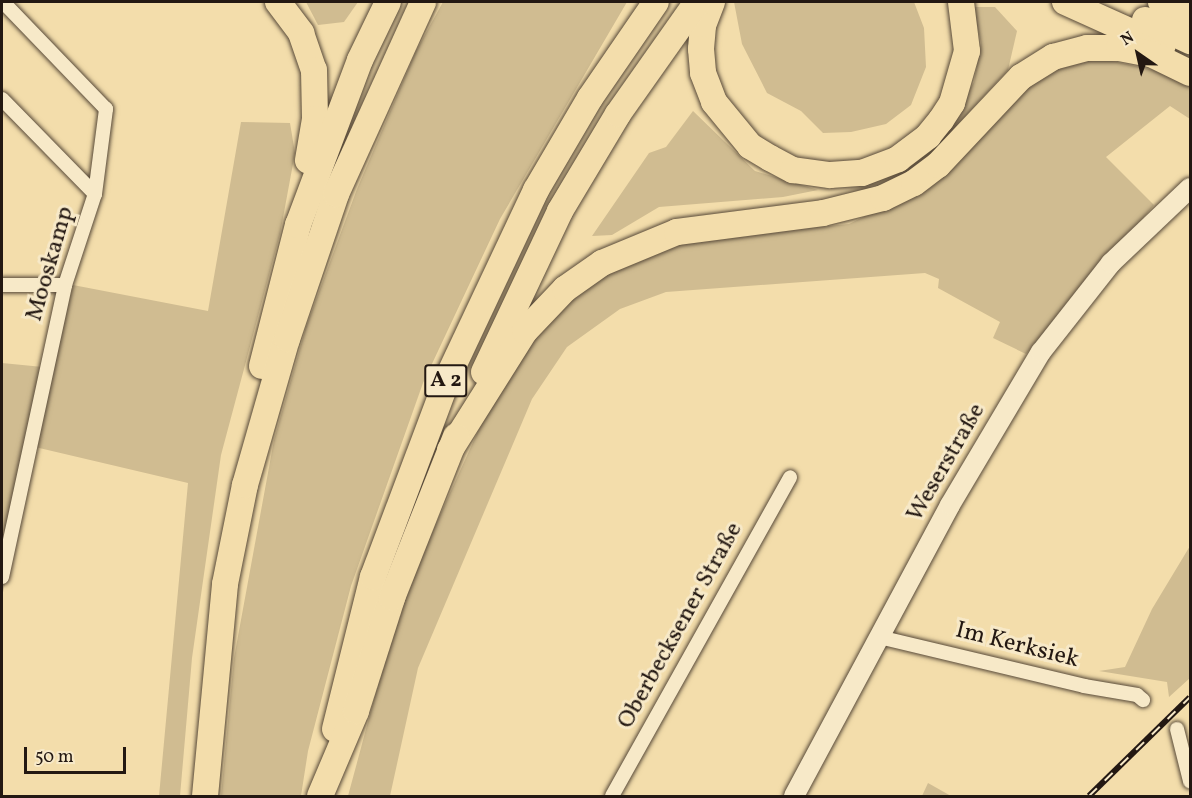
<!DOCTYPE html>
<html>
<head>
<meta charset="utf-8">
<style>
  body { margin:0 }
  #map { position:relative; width:1192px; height:798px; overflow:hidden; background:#f3ddab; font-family:Vollkorn,serif }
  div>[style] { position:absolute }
  .green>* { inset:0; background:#d0bc91 }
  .roads { filter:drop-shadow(0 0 2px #574938) drop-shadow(0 0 2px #574938) }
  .street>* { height:14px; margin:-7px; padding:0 7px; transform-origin:7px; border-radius:7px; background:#f7e9c8 }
  .secondary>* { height:20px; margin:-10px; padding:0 10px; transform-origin:10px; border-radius:10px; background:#f7e9c8 }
  .highway>* { height:26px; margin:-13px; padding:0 13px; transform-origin:13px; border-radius:13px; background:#f3ddab }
  .rail>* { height:6px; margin-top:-3px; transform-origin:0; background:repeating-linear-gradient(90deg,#f7e9c8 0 11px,#231812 0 22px); box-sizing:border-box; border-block:2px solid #231812 }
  span { translate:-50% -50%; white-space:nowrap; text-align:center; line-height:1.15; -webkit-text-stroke:6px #f7e9c8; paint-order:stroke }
  .shield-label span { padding:2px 4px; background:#f7e9c8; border:2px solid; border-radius:4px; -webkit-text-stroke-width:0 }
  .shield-label { font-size:22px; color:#231812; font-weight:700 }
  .street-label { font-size:24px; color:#231812 }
  .frame { position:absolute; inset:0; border:3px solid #231812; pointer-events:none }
  .north { position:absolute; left:1108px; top:24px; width:60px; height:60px; -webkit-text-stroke:4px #f7e9c8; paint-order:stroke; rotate:326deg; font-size:16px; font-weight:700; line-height:24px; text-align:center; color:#231812 }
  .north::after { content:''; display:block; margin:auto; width:21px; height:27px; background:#231812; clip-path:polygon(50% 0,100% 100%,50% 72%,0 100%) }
  .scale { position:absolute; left:24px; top:747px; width:102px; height:27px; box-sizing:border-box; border:3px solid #231812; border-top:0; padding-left:8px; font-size:18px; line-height:21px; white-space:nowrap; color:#231812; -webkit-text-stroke:4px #f7e9c8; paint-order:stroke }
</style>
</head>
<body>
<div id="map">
  <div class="green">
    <div style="clip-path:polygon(306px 2px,358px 2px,344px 22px,318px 25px)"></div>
    <div style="clip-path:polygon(443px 2px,627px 2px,500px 219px,423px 383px,351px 586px,308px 751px,301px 796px,221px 796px,234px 658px,274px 440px,306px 327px,357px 189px,416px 51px)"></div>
    <div style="clip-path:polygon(734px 2px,914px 2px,924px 28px,926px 67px,911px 105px,886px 124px,851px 132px,823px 133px,801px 111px,767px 93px,742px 44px)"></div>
    <div style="clip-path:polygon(973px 7px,995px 7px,1017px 31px,1008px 70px,923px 162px,880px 186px,867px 185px,914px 161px,943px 133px,974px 82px,981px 43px)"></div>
    <div style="clip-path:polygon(1089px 56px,1190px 78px,1190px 119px,1170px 106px,1106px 157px,1154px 205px,1026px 354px,993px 338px,1000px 322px,938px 288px,939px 279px,925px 273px,666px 292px,620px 309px,567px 347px,532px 399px,418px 668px,390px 796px,348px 796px,400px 603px,505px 372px,553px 309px,603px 273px,672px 241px,849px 224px,914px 192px,1011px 98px,1047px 70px)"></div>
    <div style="clip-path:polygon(693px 111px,755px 171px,818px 190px,783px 197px,659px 207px,612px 235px,592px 236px,649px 153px,666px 147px)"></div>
    <div style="clip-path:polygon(241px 122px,290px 123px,295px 153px,280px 234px,221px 455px,192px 658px,180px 796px,159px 796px,188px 483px,35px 447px,2px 597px,2px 363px,53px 368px,73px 285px,208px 311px)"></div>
    <div style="clip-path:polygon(1190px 546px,1190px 678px,1169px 697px,1167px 682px,1099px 671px,1125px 667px,1152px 609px)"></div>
    <div style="clip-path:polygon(928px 783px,951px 796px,922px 796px)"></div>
  </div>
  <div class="roads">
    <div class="street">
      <div style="left:2px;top:99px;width:133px;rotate:45.6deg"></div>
      <div style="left:2px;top:285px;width:63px"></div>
      <div style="left:2px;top:577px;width:299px;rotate:-77.8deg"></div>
      <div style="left:65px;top:285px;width:96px;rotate:-71.8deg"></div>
      <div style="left:95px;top:194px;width:86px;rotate:-82.6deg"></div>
      <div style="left:106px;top:109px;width:149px;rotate:-133.9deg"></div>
      <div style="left:879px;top:637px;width:211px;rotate:13.4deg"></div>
      <div style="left:1084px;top:686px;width:54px;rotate:9.6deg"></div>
      <div style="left:1137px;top:695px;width:8px;rotate:40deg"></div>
      <div style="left:1177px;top:729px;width:54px;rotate:76deg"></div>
      <div style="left:612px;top:796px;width:365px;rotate:-60.8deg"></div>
    </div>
    <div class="secondary">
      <div style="left:794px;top:796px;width:330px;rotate:-61.8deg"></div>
      <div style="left:950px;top:505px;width:178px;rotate:-59.3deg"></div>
      <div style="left:1041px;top:352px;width:113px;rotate:-51.8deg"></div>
      <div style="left:1111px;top:263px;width:109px;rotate:-43.5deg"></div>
    </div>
    <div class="highway">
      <div style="left:278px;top:2px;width:39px;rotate:53deg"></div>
      <div style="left:301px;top:33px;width:39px;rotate:71deg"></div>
      <div style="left:314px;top:70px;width:49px;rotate:88.8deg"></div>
      <div style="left:315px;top:119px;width:42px;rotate:99.7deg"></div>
      <div style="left:712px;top:2px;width:26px;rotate:111deg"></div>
      <div style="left:703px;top:26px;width:23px;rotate:95deg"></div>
      <div style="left:701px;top:49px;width:24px;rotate:85deg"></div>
      <div style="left:703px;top:73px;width:31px;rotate:69deg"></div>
      <div style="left:714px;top:102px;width:57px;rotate:50.7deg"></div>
      <div style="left:750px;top:146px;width:23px;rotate:31deg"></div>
      <div style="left:770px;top:158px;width:26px;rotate:28deg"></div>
      <div style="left:793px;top:170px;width:37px;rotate:8deg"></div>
      <div style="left:830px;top:175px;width:32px;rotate:-4deg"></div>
      <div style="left:862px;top:173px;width:39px;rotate:-21deg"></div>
      <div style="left:898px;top:159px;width:38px;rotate:-37deg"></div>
      <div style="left:928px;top:136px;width:21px;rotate:-51deg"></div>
      <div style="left:941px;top:120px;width:20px;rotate:-57deg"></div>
      <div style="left:952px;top:103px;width:54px;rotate:-73.9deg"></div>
      <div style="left:967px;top:51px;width:49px;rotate:-97deg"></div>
      <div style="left:1065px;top:2px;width:107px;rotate:24.2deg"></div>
      <div style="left:1161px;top:2px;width:31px;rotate:22deg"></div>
      <div style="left:1145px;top:20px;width:50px;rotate:25deg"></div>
      <div style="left:262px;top:366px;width:146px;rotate:-75.7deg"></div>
      <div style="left:298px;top:225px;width:176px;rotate:-69.4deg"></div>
      <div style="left:360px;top:60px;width:64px;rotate:-64.2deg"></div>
      <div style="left:484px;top:372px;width:178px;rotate:-64.7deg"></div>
      <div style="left:560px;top:211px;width:113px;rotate:-59.1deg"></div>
      <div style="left:618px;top:114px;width:137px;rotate:-54.8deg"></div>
      <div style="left:450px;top:450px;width:141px;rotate:-57.8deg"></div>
      <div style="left:525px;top:331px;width:58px;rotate:-46.4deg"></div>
      <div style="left:565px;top:289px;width:45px;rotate:-35.1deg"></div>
      <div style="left:602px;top:263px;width:81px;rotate:-22.5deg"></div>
      <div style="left:677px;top:232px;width:147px;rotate:-7.4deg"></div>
      <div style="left:823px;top:213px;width:62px;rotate:-14deg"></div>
      <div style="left:883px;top:198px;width:34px;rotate:-26deg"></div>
      <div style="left:914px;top:183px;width:30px;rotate:-37deg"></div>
      <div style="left:938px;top:165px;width:121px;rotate:-46.7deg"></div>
      <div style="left:1021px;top:77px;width:38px;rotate:-32deg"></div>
      <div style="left:1053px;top:57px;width:35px;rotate:-15deg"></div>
      <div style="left:1087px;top:48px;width:32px"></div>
      <div style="left:1119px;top:48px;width:33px;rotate:11deg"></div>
      <div style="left:1151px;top:54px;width:43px;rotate:26deg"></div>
      <div style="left:335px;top:729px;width:157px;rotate:-76deg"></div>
      <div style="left:373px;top:577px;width:214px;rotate:-69.4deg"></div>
      <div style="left:448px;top:377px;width:207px;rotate:-64.8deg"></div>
      <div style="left:536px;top:190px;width:107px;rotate:-59.6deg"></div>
      <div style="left:590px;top:98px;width:116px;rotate:-55.5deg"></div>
      <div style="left:205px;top:796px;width:213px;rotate:-84.6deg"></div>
      <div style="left:225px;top:584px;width:101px;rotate:-78.6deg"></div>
      <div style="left:245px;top:485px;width:152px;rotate:-74deg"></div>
      <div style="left:287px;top:339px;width:153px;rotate:-71.3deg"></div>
      <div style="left:336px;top:194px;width:211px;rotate:-65.6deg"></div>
      <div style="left:320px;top:796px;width:92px;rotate:-67deg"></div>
      <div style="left:356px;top:711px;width:119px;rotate:-72.3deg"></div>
      <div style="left:392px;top:598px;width:174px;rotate:-68.4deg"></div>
    </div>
  </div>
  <div class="rail">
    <div style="left:1089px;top:796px;width:141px;rotate:-44.4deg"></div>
  </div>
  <div class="shield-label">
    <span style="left:446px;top:381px">A 2</span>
  </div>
  <div class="street-label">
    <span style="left:51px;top:264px;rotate:-74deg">Mooskamp</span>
    <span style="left:947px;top:463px;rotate:-60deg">Weserstraße</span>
    <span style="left:681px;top:626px;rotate:-61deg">Oberbecksener Straße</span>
    <span style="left:1017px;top:646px;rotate:14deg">Im Kerksiek</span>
  </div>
  <div class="frame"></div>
  <div class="north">N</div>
  <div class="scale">50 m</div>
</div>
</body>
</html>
